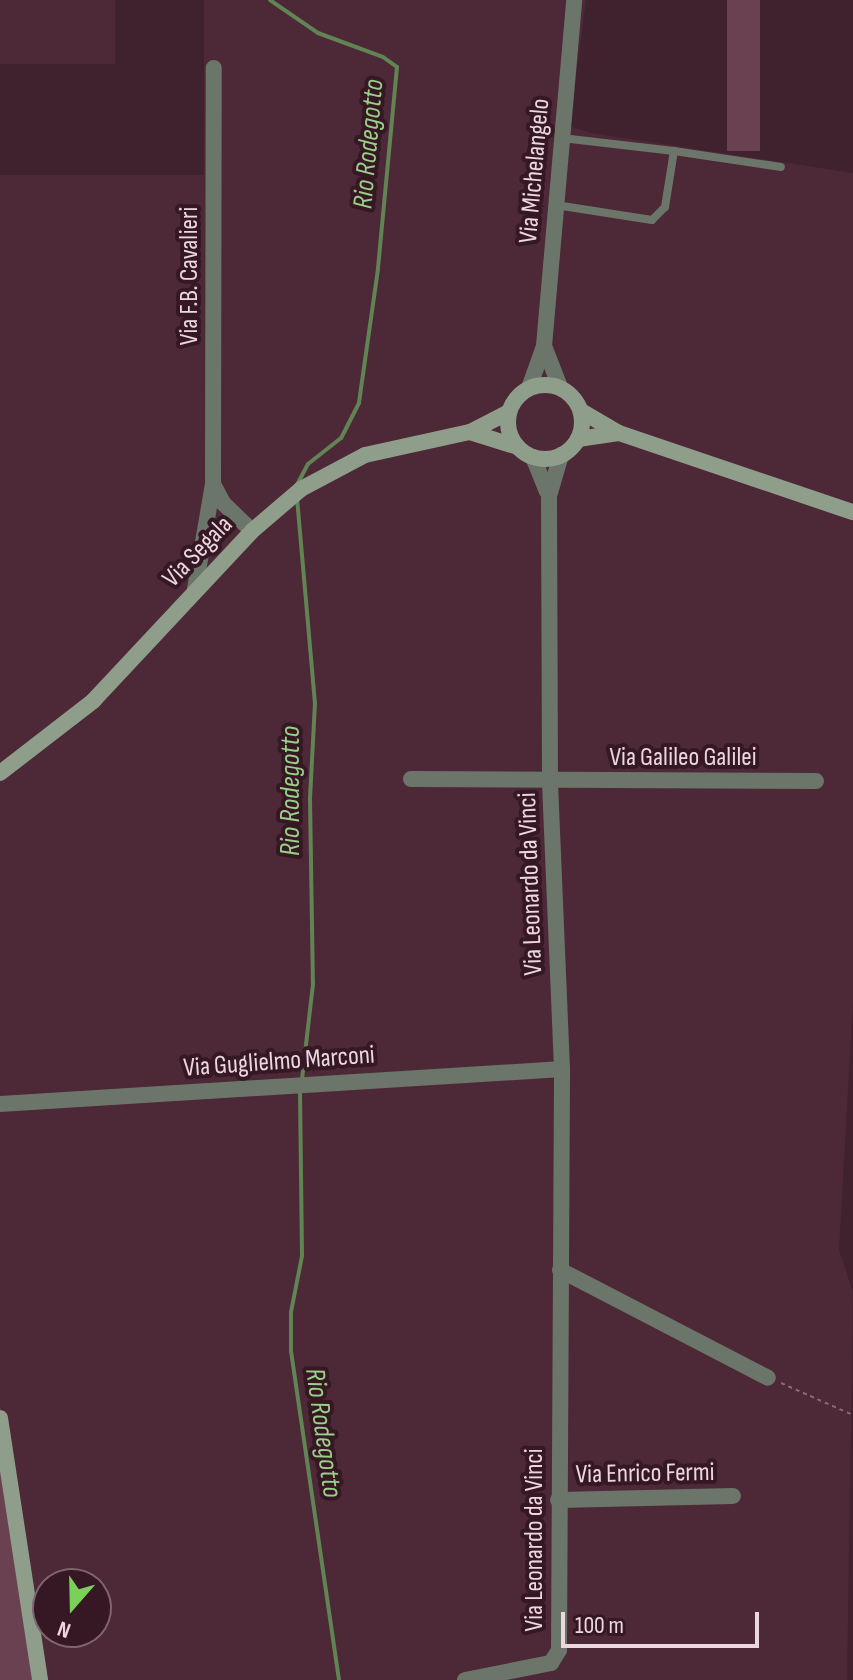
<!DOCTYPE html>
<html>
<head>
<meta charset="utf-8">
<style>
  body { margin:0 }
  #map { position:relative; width:853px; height:1680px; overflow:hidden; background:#40222e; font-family:"Sofia Sans Condensed",sans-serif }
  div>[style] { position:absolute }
  .built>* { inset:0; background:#4d2837; transform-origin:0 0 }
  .green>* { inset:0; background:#6a4151; transform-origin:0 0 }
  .stream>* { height:4px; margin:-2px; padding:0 2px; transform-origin:2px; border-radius:2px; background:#608454 }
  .path>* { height:2px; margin-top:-1px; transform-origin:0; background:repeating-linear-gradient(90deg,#856a74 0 4px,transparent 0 8px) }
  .lane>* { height:8px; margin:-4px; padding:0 4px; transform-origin:4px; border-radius:4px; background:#6c7569 }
  .street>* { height:16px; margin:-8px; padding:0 8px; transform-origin:8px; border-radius:8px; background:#6c7569 }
  .secondary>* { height:16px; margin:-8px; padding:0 8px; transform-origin:8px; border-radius:8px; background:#8f9e8a }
  .secondary>.ring { margin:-8px; padding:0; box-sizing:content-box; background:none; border:16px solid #8f9e8a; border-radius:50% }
  span { translate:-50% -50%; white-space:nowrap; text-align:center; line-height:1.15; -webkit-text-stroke:8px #351824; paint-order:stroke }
  .street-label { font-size:26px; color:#ecd7de }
  .water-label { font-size:28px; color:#99cf87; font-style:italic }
  .north { position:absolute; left:32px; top:1568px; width:80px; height:80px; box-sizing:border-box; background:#351824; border:2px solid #7e646e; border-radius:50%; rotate:200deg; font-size:22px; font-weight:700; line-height:32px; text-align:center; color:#ecd7de }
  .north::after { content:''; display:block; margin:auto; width:28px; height:36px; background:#79d158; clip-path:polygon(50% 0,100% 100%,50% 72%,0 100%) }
  .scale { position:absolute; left:561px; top:1612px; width:198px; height:36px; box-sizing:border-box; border:4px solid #ecd7de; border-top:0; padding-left:10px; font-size:24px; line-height:28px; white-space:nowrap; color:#ecd7de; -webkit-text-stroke:6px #351824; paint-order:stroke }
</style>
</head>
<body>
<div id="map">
  <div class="built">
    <div style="left:0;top:0;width:115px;height:64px"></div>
    <div style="clip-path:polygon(evenodd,204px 0,586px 0,570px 123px,558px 122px,591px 133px,853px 173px,853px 1002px,839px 1250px,853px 1292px,847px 1680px,41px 1680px,0 1406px,0 175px,204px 175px,204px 0,48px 1584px,96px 1584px,96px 1632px,48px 1632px,48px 1584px)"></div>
  </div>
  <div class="green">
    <div style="left:727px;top:0;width:33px;height:151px"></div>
    <div style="clip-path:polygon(0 1406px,21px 1548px,41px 1680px,0 1680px)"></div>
  </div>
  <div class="stream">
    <div style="left:270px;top:0;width:58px;rotate:34.5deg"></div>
    <div style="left:318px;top:33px;width:69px;rotate:20.3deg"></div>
    <div style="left:383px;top:57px;width:17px;rotate:36deg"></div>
    <div style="left:397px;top:67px;width:203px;rotate:95.4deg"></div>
    <div style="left:378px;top:269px;width:135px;rotate:98.1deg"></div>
    <div style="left:359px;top:403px;width:39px;rotate:117deg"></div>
    <div style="left:341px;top:438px;width:42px;rotate:141.8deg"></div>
    <div style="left:308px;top:464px;width:24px;rotate:118deg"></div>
    <div style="left:297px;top:498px;width:206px;rotate:85deg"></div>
    <div style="left:315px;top:703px;width:95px;rotate:93deg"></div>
    <div style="left:310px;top:798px;width:186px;rotate:89.1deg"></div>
    <div style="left:313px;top:984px;width:96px;rotate:96.6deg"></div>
    <div style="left:300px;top:1092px;width:164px;rotate:89.3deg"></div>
    <div style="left:302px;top:1256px;width:57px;rotate:101.1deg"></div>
    <div style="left:291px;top:1312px;width:39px;rotate:90deg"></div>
    <div style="left:291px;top:1351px;width:332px;rotate:81.7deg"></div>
  </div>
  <div class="path">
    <div style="left:781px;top:1383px;width:79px;rotate:24deg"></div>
  </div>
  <div class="lane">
    <div style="left:674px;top:151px;width:108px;rotate:8.5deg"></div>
    <div style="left:556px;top:205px;width:97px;rotate:8.9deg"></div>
    <div style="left:652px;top:220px;width:18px;rotate:-45deg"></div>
    <div style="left:665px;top:207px;width:57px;rotate:-80.9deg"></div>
    <div style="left:674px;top:151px;width:113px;rotate:-173.4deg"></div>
  </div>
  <div class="street">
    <div style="left:544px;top:346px;width:44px;rotate:68.7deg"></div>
    <div style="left:529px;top:388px;width:45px;rotate:-70.3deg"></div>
    <div style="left:544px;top:346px;width:347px;rotate:-85deg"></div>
    <div style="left:533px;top:457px;width:37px;rotate:68deg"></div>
    <div style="left:213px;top:484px;width:21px;rotate:62deg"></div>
    <div style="left:223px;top:503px;width:40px;rotate:44deg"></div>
    <div style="left:195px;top:589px;width:107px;rotate:-80.3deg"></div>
    <div style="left:213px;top:484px;width:416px;rotate:-89.9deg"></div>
    <div style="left:411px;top:779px;width:405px;rotate:0.3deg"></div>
    <div style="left:0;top:1104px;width:563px;rotate:-3.56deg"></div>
    <div style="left:560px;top:1270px;width:234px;rotate:27.4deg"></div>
    <div style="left:558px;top:1500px;width:175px;rotate:-1.3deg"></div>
    <div style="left:465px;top:1680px;width:88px;rotate:-11.2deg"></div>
    <div style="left:551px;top:1663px;width:15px;rotate:-58deg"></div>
    <div style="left:559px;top:1650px;width:581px;rotate:-89.7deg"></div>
    <div style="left:562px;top:1069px;width:287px;rotate:-92.4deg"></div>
    <div style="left:550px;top:782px;width:286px;rotate:-90.2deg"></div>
    <div style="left:549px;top:496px;width:43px;rotate:-73.7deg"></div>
  </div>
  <div class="secondary">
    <div class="ring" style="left:508px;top:385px;width:58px;height:58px"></div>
    <div style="left:581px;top:411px;width:44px;rotate:30.1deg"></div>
    <div style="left:619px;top:433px;width:247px;rotate:18.7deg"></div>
    <div style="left:470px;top:432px;width:50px;rotate:17.4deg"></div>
    <div style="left:578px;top:439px;width:41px;rotate:-8.3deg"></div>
    <div style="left:0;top:773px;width:118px;rotate:-37.7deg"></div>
    <div style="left:93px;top:701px;width:233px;rotate:-46.9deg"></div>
    <div style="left:252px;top:531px;width:65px;rotate:-40.6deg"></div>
    <div style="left:301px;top:489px;width:72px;rotate:-28deg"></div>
    <div style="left:365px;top:455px;width:107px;rotate:-12.4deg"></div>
    <div style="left:470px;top:432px;width:44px;rotate:-27.1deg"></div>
    <div style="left:0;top:1418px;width:265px;rotate:81.3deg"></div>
  </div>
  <div class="street-label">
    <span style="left:535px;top:171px;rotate:-85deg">Via Michelangelo</span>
    <span style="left:190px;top:276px;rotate:-90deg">Via F.B. Cavalieri</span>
    <span style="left:198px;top:552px;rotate:-46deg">Via Segala</span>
    <span style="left:683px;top:758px">Via Galileo Galilei</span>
    <span style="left:531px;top:884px;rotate:-92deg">Via Leonardo da Vinci</span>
    <span style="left:279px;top:1062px;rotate:-4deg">Via Guglielmo Marconi</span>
    <span style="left:645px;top:1474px;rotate:-1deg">Via Enrico Fermi</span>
    <span style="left:535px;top:1540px;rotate:-90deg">Via Leonardo da Vinci</span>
  </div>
  <div class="water-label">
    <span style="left:369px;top:144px;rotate:-85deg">Rio Rodegotto</span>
    <span style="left:291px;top:791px;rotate:-90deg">Rio Rodegotto</span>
    <span style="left:323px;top:1433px;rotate:82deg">Rio Rodegotto</span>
  </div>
  <div class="north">N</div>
  <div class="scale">100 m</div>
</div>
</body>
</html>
